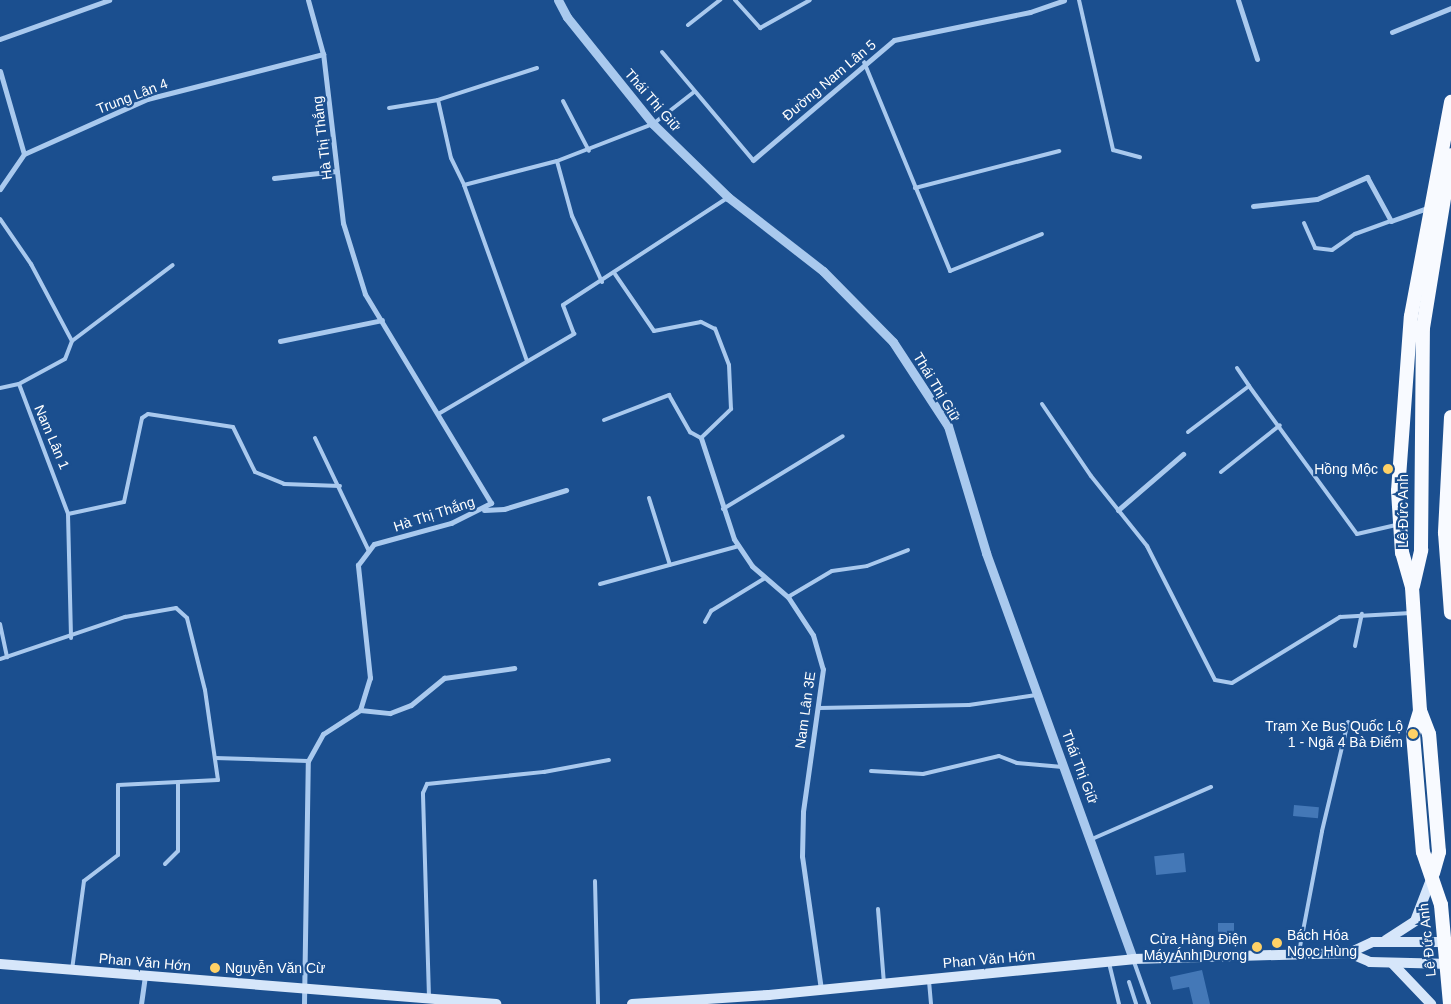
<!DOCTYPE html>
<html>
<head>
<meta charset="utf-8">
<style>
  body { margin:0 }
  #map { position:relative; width:1451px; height:1004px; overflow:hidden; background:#1b4f8f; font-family:Arial,sans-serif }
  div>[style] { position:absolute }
  .building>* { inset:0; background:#4478b7; transform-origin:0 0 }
  .service>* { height:4px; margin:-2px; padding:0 2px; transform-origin:2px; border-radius:2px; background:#a9c9ee }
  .minor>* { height:5px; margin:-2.5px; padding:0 2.5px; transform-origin:2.5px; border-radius:2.5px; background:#a9c9ee }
  .tertiary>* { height:9px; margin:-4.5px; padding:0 4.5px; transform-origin:4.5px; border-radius:4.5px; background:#a9c9ee }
  .secondary>* { height:10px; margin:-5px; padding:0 5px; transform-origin:5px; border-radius:5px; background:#d6e6fa }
  .trunk>* { height:14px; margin:-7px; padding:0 7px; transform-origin:7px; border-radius:7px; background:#f8faff }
  .dots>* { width:14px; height:14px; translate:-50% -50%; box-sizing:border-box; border:2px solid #1b4f8f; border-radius:50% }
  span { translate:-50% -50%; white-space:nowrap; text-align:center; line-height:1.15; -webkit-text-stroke:4.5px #1b4f8f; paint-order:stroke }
  .street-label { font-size:14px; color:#fff }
  .poi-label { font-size:14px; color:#fff }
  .right { translate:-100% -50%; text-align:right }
  .left { translate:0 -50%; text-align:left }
</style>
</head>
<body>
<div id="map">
  <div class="building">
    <div style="left:1294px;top:805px;width:25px;height:11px;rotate:5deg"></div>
    <div style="left:1184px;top:853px;width:19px;height:30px;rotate:84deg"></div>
    <div style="left:1218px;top:923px;width:16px;height:12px"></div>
    <div style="clip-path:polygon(1202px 970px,1210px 1004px,1193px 1004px,1189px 987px,1173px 990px,1170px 977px)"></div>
  </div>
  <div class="service">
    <div style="left:735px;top:0;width:38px;rotate:48deg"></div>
    <div style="left:760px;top:28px;width:57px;rotate:-29.2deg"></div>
    <div style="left:1079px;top:0;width:154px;rotate:77.2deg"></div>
    <div style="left:1113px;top:150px;width:28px;rotate:15deg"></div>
    <div style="left:688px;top:25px;width:41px;rotate:-38deg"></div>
    <div style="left:662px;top:52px;width:141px;rotate:49.9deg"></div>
    <div style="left:864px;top:62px;width:226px;rotate:67.6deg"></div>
    <div style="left:950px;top:271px;width:99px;rotate:-21.9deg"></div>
    <div style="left:537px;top:68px;width:104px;rotate:162.1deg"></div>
    <div style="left:438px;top:100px;width:59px;rotate:77.4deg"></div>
    <div style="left:451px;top:158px;width:30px;rotate:64deg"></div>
    <div style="left:464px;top:185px;width:96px;rotate:-14.5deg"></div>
    <div style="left:563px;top:101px;width:56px;rotate:62.5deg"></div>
    <div style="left:389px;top:108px;width:50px;rotate:-9.3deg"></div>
    <div style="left:464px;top:185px;width:187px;rotate:70.3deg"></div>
    <div style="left:915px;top:188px;width:149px;rotate:-14.4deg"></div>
    <div style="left:0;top:219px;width:55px;rotate:55.4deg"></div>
    <div style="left:31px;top:264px;width:87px;rotate:62deg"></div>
    <div style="left:72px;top:341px;width:19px;rotate:111deg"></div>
    <div style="left:65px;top:359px;width:52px;rotate:151.5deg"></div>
    <div style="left:19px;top:384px;width:139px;rotate:69.3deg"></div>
    <div style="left:68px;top:514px;width:124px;rotate:88.6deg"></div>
    <div style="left:1304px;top:223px;width:27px;rotate:66deg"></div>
    <div style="left:1315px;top:248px;width:17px;rotate:7deg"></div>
    <div style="left:1332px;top:250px;width:28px;rotate:-35deg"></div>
    <div style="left:1355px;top:234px;width:38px;rotate:-20deg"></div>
    <div style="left:602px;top:282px;width:72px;rotate:-114.4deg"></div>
    <div style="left:572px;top:216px;width:57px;rotate:-105.3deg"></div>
    <div style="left:557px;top:161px;width:103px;rotate:-21.1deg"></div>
    <div style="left:653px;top:124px;width:52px;rotate:-38deg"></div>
    <div style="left:72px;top:341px;width:126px;rotate:-37deg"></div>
    <div style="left:1237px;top:368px;width:22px;rotate:56deg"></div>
    <div style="left:0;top:388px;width:19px;rotate:-12deg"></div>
    <div style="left:1042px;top:404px;width:87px;rotate:55.8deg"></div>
    <div style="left:1091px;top:476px;width:90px;rotate:51.3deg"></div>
    <div style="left:1147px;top:546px;width:150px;rotate:63.1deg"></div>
    <div style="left:1215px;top:680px;width:17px;rotate:10deg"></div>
    <div style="left:1232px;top:683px;width:127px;rotate:-31.4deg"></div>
    <div style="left:1340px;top:617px;width:71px;rotate:-3.2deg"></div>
    <div style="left:440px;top:413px;width:156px;rotate:-30.5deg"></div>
    <div style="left:574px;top:334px;width:31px;rotate:-111deg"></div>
    <div style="left:563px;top:305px;width:196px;rotate:-33.1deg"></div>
    <div style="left:604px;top:420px;width:70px;rotate:-21deg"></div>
    <div style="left:669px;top:395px;width:43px;rotate:60.4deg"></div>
    <div style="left:690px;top:432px;width:13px;rotate:29deg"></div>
    <div style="left:701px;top:438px;width:42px;rotate:-44deg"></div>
    <div style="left:731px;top:409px;width:44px;rotate:-92.6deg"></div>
    <div style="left:729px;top:365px;width:39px;rotate:-111deg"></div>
    <div style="left:715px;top:329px;width:16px;rotate:-153deg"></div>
    <div style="left:701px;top:322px;width:48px;rotate:169.2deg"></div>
    <div style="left:654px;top:331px;width:69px;rotate:-124.4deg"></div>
    <div style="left:1188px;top:432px;width:76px;rotate:-37deg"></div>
    <div style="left:1249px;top:386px;width:183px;rotate:53.9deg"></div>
    <div style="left:1357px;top:534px;width:40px;rotate:-13deg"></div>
    <div style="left:315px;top:438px;width:125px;rotate:64.5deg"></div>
    <div style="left:1221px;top:472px;width:75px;rotate:-38.5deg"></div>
    <div style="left:649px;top:498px;width:70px;rotate:72.6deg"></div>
    <div style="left:723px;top:509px;width:140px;rotate:-31.3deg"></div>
    <div style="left:68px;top:514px;width:57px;rotate:-12.1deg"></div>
    <div style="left:124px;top:502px;width:86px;rotate:-77.9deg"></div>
    <div style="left:142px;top:418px;width:7px;rotate:-34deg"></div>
    <div style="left:148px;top:414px;width:86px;rotate:8.7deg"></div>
    <div style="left:233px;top:427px;width:50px;rotate:63.9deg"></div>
    <div style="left:255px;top:472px;width:31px;rotate:22deg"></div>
    <div style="left:284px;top:484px;width:56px;rotate:2deg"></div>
    <div style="left:600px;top:584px;width:144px;rotate:-15.3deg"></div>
    <div style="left:788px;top:597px;width:51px;rotate:-30.6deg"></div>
    <div style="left:832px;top:571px;width:35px;rotate:-8deg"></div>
    <div style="left:867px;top:566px;width:44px;rotate:-21.3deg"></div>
    <div style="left:705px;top:622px;width:13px;rotate:-61deg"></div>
    <div style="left:711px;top:611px;width:63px;rotate:-31.4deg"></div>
    <div style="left:0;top:624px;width:34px;rotate:78deg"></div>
    <div style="left:1355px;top:646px;width:33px;rotate:-78deg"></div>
    <div style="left:0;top:659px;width:132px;rotate:-18.6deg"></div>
    <div style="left:125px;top:617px;width:52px;rotate:-10deg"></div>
    <div style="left:176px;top:608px;width:15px;rotate:42deg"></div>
    <div style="left:187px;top:618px;width:74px;rotate:76deg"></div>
    <div style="left:205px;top:690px;width:91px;rotate:81.8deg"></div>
    <div style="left:218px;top:780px;width:100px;rotate:177.1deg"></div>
    <div style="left:118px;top:785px;width:70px;rotate:90deg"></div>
    <div style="left:118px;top:855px;width:43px;rotate:142.6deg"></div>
    <div style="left:84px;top:881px;width:90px;rotate:97.7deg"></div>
    <div style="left:819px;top:708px;width:150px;rotate:-1.1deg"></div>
    <div style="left:969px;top:705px;width:68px;rotate:-8.5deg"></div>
    <div style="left:215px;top:758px;width:93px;rotate:1.8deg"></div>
    <div style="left:871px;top:771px;width:52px;rotate:3.3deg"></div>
    <div style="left:923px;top:774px;width:78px;rotate:-13.3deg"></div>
    <div style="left:999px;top:756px;width:19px;rotate:21deg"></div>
    <div style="left:1017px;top:763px;width:46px;rotate:5deg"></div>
    <div style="left:1092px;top:839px;width:130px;rotate:-23.6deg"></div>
    <div style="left:165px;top:864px;width:18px;rotate:-45deg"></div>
    <div style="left:178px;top:851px;width:68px;rotate:-90deg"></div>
    <div style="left:595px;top:881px;width:123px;rotate:88.6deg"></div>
    <div style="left:878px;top:909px;width:74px;rotate:85.4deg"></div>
    <div style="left:1299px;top:952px;width:123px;rotate:-79.2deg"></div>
    <div style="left:1322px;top:831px;width:112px;rotate:-76.6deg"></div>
    <div style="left:1133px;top:959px;width:48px;rotate:70.4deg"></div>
    <div style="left:1109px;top:963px;width:42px;rotate:76.3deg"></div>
    <div style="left:929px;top:981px;width:23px;rotate:85deg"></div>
    <div style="left:1129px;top:982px;width:23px;rotate:72deg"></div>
    <div style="left:429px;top:997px;width:204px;rotate:-91.7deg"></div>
    <div style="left:423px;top:793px;width:10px;rotate:-66deg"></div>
    <div style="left:427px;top:784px;width:118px;rotate:-5.9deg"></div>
    <div style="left:544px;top:772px;width:66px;rotate:-10.5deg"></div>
  </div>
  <div class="minor">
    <div style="left:1238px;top:0;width:62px;rotate:72.1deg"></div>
    <div style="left:1392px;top:32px;width:64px;rotate:-22.1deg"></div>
    <div style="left:0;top:39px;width:116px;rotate:-19.7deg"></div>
    <div style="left:0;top:71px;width:86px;rotate:73.9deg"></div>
    <div style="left:753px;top:160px;width:185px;rotate:-40.4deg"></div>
    <div style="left:894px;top:40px;width:139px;rotate:-11.6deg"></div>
    <div style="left:1030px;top:12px;width:36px;rotate:-19deg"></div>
    <div style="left:274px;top:178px;width:63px;rotate:-6.3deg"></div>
    <div style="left:0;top:189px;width:42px;rotate:-55.6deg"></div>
    <div style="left:24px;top:154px;width:135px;rotate:-24.1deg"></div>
    <div style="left:147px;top:99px;width:182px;rotate:-14.3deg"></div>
    <div style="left:1253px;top:206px;width:64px;rotate:-6.2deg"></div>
    <div style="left:1317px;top:199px;width:55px;rotate:-23.7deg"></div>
    <div style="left:1367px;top:177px;width:50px;rotate:61.4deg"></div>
    <div style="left:1391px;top:221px;width:41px;rotate:-19.7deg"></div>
    <div style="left:280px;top:341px;width:104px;rotate:-11.6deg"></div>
    <div style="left:701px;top:438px;width:106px;rotate:71.9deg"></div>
    <div style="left:734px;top:539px;width:32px;rotate:56deg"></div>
    <div style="left:752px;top:566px;width:48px;rotate:40.7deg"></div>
    <div style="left:788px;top:597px;width:45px;rotate:56.7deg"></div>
    <div style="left:813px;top:635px;width:35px;rotate:74deg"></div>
    <div style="left:823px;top:669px;width:144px;rotate:98deg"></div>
    <div style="left:803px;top:812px;width:44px;rotate:91.3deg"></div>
    <div style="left:802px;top:856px;width:135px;rotate:81.9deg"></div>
    <div style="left:484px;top:510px;width:20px;rotate:-3deg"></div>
    <div style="left:504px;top:509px;width:65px;rotate:-17deg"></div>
    <div style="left:1118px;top:510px;width:86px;rotate:-40.7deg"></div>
    <div style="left:360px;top:710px;width:30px;rotate:6deg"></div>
    <div style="left:390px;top:713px;width:22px;rotate:-21deg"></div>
    <div style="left:411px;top:705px;width:43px;rotate:-39.3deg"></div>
    <div style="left:444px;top:678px;width:71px;rotate:-8.1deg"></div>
    <div style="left:141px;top:1004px;width:29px;rotate:-82deg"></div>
    <div style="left:304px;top:1004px;width:243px;rotate:-89.1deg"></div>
    <div style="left:308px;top:761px;width:31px;rotate:-61deg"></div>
    <div style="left:323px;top:734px;width:44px;rotate:-33deg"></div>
    <div style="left:360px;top:710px;width:34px;rotate:-73deg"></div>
    <div style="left:370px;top:678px;width:114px;rotate:-96.1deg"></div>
    <div style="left:358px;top:565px;width:26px;rotate:-53deg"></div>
    <div style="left:374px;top:544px;width:80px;rotate:-15.3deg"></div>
    <div style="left:451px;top:523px;width:45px;rotate:-26.6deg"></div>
    <div style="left:491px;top:503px;width:244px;rotate:-121.1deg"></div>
    <div style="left:365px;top:294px;width:74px;rotate:-107.2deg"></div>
    <div style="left:343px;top:223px;width:170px;rotate:-96.7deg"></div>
    <div style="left:323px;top:54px;width:56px;rotate:-105.5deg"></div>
  </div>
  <div class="tertiary">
    <div style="left:558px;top:0;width:19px;rotate:62deg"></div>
    <div style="left:567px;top:17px;width:137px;rotate:51.2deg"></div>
    <div style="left:653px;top:124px;width:105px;rotate:44.2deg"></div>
    <div style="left:728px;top:197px;width:120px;rotate:37.9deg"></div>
    <div style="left:823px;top:271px;width:100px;rotate:45.4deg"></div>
    <div style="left:893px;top:342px;width:100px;rotate:56.8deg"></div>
    <div style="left:948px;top:426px;width:133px;rotate:73.3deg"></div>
    <div style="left:986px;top:553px;width:432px;rotate:70.1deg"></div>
  </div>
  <div class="secondary">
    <div style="left:1386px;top:940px;width:35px;rotate:-33deg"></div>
    <div style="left:1415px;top:921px;width:47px;rotate:-68.9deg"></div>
    <div style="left:1349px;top:953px;width:26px;rotate:-25deg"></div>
    <div style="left:1373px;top:942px;width:77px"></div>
    <div style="left:1392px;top:963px;width:57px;rotate:46.4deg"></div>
    <div style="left:0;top:964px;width:498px;rotate:4.6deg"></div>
    <div style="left:632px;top:1004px;width:137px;rotate:-3.8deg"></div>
    <div style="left:769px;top:995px;width:366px;rotate:-5.6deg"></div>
    <div style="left:1133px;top:959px;width:216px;rotate:-1.6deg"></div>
    <div style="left:1349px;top:953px;width:23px;rotate:23deg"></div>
    <div style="left:1370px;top:962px;width:81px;rotate:1.4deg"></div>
  </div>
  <div class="trunk">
    <div style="left:1451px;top:417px;width:116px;rotate:93deg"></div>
    <div style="left:1445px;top:533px;width:80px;rotate:85.7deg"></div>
    <div style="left:1413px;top:586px;width:37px;rotate:-77deg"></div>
    <div style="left:1421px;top:550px;width:222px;rotate:-89.5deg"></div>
    <div style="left:1423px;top:328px;width:175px;rotate:-80.8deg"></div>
    <div style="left:1420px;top:711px;width:24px;rotate:107deg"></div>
    <div style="left:1413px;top:734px;width:118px;rotate:85.2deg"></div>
    <div style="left:1423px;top:852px;width:56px;rotate:71.2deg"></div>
    <div style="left:1441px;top:905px;width:99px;rotate:84.8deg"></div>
    <div style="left:1433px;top:873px;width:22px;rotate:-74deg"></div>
    <div style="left:1439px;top:852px;width:118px;rotate:-94.8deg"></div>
    <div style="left:1429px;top:734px;width:25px;rotate:-111deg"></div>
    <div style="left:1420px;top:711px;width:124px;rotate:-93.7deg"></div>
    <div style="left:1412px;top:587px;width:35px;rotate:-106deg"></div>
    <div style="left:1402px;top:553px;width:62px;rotate:-93.7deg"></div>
    <div style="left:1398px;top:491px;width:175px;rotate:-85.8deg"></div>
    <div style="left:1411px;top:316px;width:218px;rotate:-79.4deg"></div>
  </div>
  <div class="dots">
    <div style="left:1388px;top:469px;background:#ffd166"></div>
    <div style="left:1413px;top:734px;background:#ffd166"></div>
    <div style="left:1277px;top:943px;background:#ffd166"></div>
    <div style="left:1257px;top:947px;background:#ffd166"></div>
    <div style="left:215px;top:968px;background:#ffd166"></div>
  </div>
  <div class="street-label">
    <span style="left:829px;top:80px;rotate:-40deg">Đường Nam Lân 5</span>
    <span style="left:132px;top:96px;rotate:-21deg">Trung Lân 4</span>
    <span style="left:653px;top:100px;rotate:49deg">Thái Thị Giữ</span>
    <span style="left:322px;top:138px;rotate:-97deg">Hà Thị Thắng</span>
    <span style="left:937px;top:387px;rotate:59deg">Thái Thị Giữ</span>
    <span style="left:52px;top:437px;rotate:67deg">Nam Lân 1</span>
    <span style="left:1403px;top:511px;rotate:-90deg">Lê Đức Anh</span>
    <span style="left:434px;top:514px;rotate:-18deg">Hà Thị Thắng</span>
    <span style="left:805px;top:710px;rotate:-82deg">Nam Lân 3E</span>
    <span style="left:1080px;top:767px;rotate:69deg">Thái Thị Giữ</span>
    <span style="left:1427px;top:940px;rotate:-96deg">Lê Đức Anh</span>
    <span style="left:989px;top:959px;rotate:-5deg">Phan Văn Hớn</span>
    <span style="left:145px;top:962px;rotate:5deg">Phan Văn Hớn</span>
  </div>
  <div class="poi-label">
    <span class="right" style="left:1378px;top:469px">Hồng Mộc</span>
    <span class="right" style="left:1403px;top:734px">Trạm Xe Bus Quốc Lộ<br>1 - Ngã 4 Bà Điểm</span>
    <span class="left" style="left:1287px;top:943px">Bách Hóa<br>Ngọc Hùng</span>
    <span class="right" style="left:1247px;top:947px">Cửa Hàng Điện<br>Máy Ánh Dương</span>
    <span class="left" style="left:225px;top:968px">Nguyễn Văn Cừ</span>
  </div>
</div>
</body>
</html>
